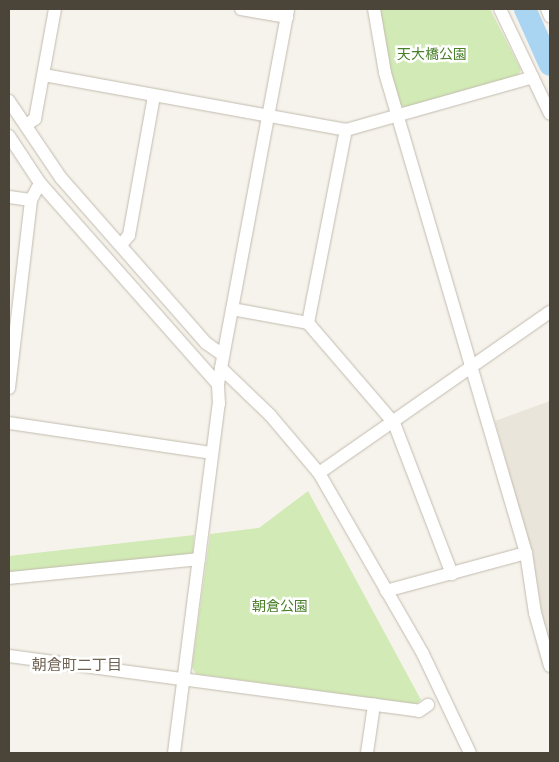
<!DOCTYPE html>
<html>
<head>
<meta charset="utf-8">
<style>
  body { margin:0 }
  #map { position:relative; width:559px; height:762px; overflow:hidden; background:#f6f3ec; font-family:"DM Sans","Noto Sans JP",sans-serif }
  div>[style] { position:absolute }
  .residential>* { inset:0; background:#eae5da }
  .green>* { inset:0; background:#d2eab5 }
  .river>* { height:22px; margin:-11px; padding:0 11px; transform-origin:11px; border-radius:11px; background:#a9d4f2 }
  .roads { filter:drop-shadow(0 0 1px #c2bbae) drop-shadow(0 0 1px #c2bbae) }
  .minor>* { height:12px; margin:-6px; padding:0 6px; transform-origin:6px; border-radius:6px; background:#fff }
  span { translate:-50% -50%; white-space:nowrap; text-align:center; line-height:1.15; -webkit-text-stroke:5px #fff; paint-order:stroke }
  .park-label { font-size:14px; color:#4a7f2a }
  .neighbourhood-label { font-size:15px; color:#6e6250 }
  .frame { position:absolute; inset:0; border:10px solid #4b4439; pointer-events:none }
</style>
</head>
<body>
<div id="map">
  <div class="residential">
    <div style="clip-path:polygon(550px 401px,550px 644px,542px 614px,534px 563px,495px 421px)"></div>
  </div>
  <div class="green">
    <div style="clip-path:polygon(380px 9px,490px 9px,521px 70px,517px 77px,407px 108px,399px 105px,389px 71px)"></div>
    <div style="clip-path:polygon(308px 491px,421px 700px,416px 704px,196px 674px,192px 667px,210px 534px,259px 528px)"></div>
    <div style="clip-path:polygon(194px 535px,193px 552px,188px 556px,9px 576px,9px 556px)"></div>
  </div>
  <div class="river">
    <div style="left:525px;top:9px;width:61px;rotate:65.9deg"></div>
  </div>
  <div class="roads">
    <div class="minor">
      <div style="left:241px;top:9px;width:47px;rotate:9.9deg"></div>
      <div style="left:374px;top:9px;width:65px;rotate:80.2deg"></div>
      <div style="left:385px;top:73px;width:500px;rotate:73.63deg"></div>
      <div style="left:526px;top:553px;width:61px;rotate:81.5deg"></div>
      <div style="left:535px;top:613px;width:55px;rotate:74.2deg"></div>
      <div style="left:500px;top:9px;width:116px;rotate:64.5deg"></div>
      <div style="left:547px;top:9px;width:8px;rotate:67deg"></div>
      <div style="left:44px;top:75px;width:307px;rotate:10.3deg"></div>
      <div style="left:346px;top:130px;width:194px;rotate:-15.8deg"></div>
      <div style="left:9px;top:101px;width:93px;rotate:56deg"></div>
      <div style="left:61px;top:178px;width:220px;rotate:48.7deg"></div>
      <div style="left:206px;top:343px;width:21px;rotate:35deg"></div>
      <div style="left:26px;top:125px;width:11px;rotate:-34deg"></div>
      <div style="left:35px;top:119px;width:112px;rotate:-79.7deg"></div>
      <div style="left:9px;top:136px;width:56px;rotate:56.6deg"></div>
      <div style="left:40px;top:183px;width:268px;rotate:48.5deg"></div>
      <div style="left:9px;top:197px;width:22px;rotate:8deg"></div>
      <div style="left:121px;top:245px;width:13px;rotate:-51deg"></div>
      <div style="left:129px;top:235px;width:141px;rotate:-79.8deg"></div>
      <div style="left:232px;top:309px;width:77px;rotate:10.4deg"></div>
      <div style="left:308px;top:323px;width:132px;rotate:49.3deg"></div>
      <div style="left:394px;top:423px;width:162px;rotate:69deg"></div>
      <div style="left:308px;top:323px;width:197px;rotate:-78.9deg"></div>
      <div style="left:221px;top:368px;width:68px;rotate:43.8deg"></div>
      <div style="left:270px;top:415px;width:76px;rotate:49.8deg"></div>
      <div style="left:319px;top:473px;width:209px;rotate:60.1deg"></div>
      <div style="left:423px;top:654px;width:110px;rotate:64.6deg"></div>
      <div style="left:9px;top:388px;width:189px;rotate:-83.3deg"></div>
      <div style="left:31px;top:200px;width:19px;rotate:-62deg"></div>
      <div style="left:9px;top:423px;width:205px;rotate:8.4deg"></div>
      <div style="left:319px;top:473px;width:282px;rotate:-34.9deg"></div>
      <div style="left:9px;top:578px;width:191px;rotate:-5.7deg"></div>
      <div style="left:386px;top:591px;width:145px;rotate:-15.2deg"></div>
      <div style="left:9px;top:656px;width:414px;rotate:7.6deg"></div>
      <div style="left:419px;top:711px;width:11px;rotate:-34deg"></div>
      <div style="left:174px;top:753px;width:352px;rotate:-82.7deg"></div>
      <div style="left:219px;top:404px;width:20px;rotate:-93deg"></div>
      <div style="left:218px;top:384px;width:381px;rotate:-79.4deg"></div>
      <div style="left:367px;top:753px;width:49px;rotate:-81.7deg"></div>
    </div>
  </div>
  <div class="park-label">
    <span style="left:432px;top:54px">天大橋公園</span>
    <span style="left:280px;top:606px">朝倉公園</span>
  </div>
  <div class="neighbourhood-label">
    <span style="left:77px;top:666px">朝倉町二丁目</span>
  </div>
  <div class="frame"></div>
</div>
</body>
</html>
